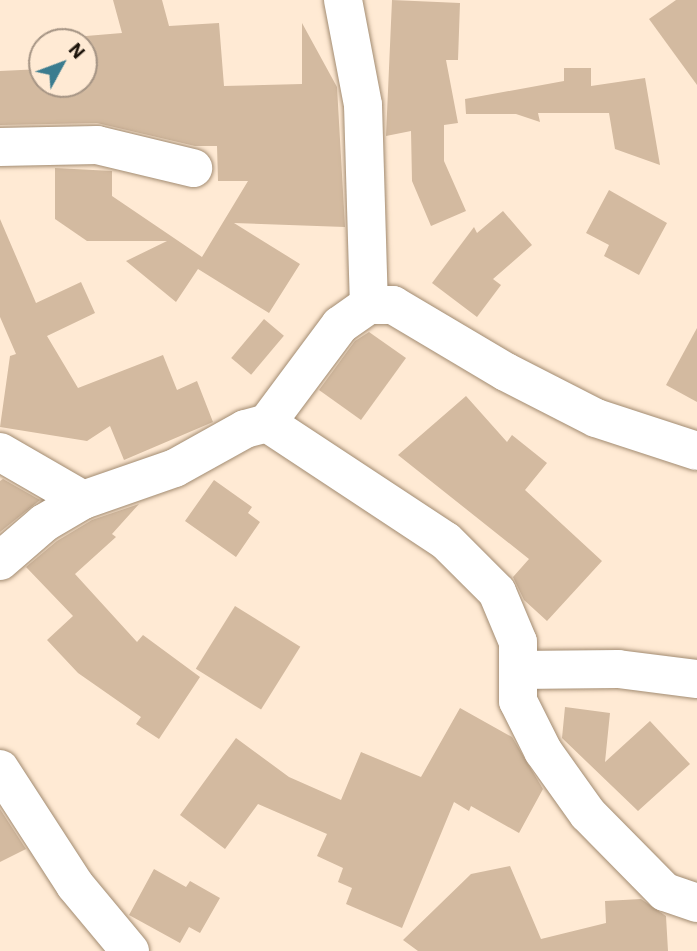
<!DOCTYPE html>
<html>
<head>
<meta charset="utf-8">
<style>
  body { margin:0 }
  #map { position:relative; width:697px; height:951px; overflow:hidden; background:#ffead4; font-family:"IBM Plex Sans",sans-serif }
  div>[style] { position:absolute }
  .building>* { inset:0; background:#d3baa0; transform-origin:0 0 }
  .roads { filter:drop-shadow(0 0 2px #a28b71) drop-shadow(0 0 2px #a28b71) }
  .minor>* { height:38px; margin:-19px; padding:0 19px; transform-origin:19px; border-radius:19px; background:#fff }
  span { translate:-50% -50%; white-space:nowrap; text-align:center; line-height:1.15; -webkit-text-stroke:5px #ffead4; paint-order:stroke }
  .north { position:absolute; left:28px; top:28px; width:70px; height:70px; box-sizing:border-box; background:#ffead4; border:2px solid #a59484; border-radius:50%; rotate:49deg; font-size:19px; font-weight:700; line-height:28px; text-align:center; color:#1d140b }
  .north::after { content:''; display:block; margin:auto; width:24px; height:32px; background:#3b7c8f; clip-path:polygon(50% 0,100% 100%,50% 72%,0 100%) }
</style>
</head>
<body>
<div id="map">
  <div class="building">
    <div style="clip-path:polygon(113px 0,162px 0,169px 26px,219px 23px,224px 86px,302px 84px,302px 23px,337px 87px,345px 227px,234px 223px,300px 264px,269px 313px,198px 269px,176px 302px,126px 261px,167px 241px,87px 241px,55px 219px,55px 168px,112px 171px,112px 196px,202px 257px,248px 181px,218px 181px,217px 146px,195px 146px,97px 123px,0 125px,0 71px,42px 69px,42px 84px,84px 84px,84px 42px,62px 38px,122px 33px)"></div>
    <div style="clip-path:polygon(392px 0,460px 3px,458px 60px,446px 60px,458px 123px,444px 125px,444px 161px,466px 211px,431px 226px,412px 181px,411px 131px,386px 136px)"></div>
    <div style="clip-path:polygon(676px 0,697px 0,697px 85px,649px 19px)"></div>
    <div style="clip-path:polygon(564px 68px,591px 68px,591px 86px,645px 78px,660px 165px,615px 149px,609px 113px,538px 113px,540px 122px,516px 114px,466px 114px,465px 99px,564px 81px)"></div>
    <div style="clip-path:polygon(609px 190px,667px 223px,639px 275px,604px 256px,609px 245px,586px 233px)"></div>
    <div style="clip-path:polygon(503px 211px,532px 245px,493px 279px,501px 285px,477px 317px,432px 283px,474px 227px,477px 233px)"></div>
    <div style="clip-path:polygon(0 219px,36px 303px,81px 282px,95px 313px,47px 336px,78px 388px,163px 355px,177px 390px,197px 381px,213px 422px,124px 460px,110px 426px,87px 441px,0 427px,10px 356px,16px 354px,0 317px)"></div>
    <div style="left:264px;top:319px;width:26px;height:51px;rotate:40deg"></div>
    <div style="clip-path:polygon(697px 328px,697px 402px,666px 385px)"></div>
    <div style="clip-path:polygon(369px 332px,406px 358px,361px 420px,319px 390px,355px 341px)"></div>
    <div style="clip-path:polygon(466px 396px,507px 442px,512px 435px,547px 463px,525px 490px,602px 561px,547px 621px,524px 600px,513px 577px,529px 559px,398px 455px)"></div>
    <div style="clip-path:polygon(3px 479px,40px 500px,0 532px,0 481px)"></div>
    <div style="clip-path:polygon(214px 480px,252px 507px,248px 513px,260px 522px,236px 557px,185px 521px)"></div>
    <div style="clip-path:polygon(139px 504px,112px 534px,116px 537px,75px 574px,137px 642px,143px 635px,200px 677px,159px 739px,136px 724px,141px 717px,78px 673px,47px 640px,73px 616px,26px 567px,57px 541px,92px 520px)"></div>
    <div style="left:235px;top:606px;width:77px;height:74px;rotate:32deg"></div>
    <div style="clip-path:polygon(565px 707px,610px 713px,605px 762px,650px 721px,690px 764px,638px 811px,562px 738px)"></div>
    <div style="clip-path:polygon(460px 708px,512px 737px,543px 789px,519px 833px,471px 806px,469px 811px,454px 802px,402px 928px,346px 904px,352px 888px,338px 882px,343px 868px,317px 856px,327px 834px,258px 804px,225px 849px,180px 815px,236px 738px,289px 777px,341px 800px,361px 752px,421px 777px)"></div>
    <div style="clip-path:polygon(0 809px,26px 849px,0 862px)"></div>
    <div style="clip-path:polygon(510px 866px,541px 939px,606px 923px,605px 901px,641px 899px,666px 916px,668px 951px,418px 951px,403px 940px,471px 874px)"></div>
    <div style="clip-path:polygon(154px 869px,186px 887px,190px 881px,220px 898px,200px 933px,189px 927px,180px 943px,129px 915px)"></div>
  </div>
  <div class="roads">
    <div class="minor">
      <div style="left:343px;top:0;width:107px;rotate:79.2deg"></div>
      <div style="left:363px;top:105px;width:200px;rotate:88.3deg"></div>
      <div style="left:0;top:147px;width:97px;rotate:-1.2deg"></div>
      <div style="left:97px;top:145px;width:99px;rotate:13.5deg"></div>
      <div style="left:267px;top:423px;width:122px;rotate:-53.3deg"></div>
      <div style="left:340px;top:325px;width:35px;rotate:-35deg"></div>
      <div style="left:369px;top:305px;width:24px"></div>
      <div style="left:393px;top:305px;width:131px;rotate:30.7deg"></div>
      <div style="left:506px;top:372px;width:101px;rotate:27.1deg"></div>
      <div style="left:596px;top:418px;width:106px;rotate:18.1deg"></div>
      <div style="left:0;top:452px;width:96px;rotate:30deg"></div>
      <div style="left:0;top:561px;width:58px;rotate:-40.8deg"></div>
      <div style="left:44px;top:523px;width:45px;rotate:-30.5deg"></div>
      <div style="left:83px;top:500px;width:97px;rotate:-19.2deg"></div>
      <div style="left:175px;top:468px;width:80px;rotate:-29.1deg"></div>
      <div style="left:245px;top:429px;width:23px;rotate:-15deg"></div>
      <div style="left:267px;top:423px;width:214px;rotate:33.4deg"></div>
      <div style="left:446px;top:541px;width:72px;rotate:45deg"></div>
      <div style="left:497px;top:592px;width:54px;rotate:67.2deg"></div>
      <div style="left:518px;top:642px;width:59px;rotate:90deg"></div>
      <div style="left:518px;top:701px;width:56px;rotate:63.4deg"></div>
      <div style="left:543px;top:751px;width:77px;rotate:54.5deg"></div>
      <div style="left:588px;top:814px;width:110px;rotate:45.4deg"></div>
      <div style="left:665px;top:892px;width:34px;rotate:19deg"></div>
      <div style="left:518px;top:670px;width:100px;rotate:-0.6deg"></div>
      <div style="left:618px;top:669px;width:80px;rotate:7.2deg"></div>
      <div style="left:0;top:769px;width:138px;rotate:57.1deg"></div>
      <div style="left:75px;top:885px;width:86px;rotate:50.2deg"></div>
    </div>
  </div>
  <div class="north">N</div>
</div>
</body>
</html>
